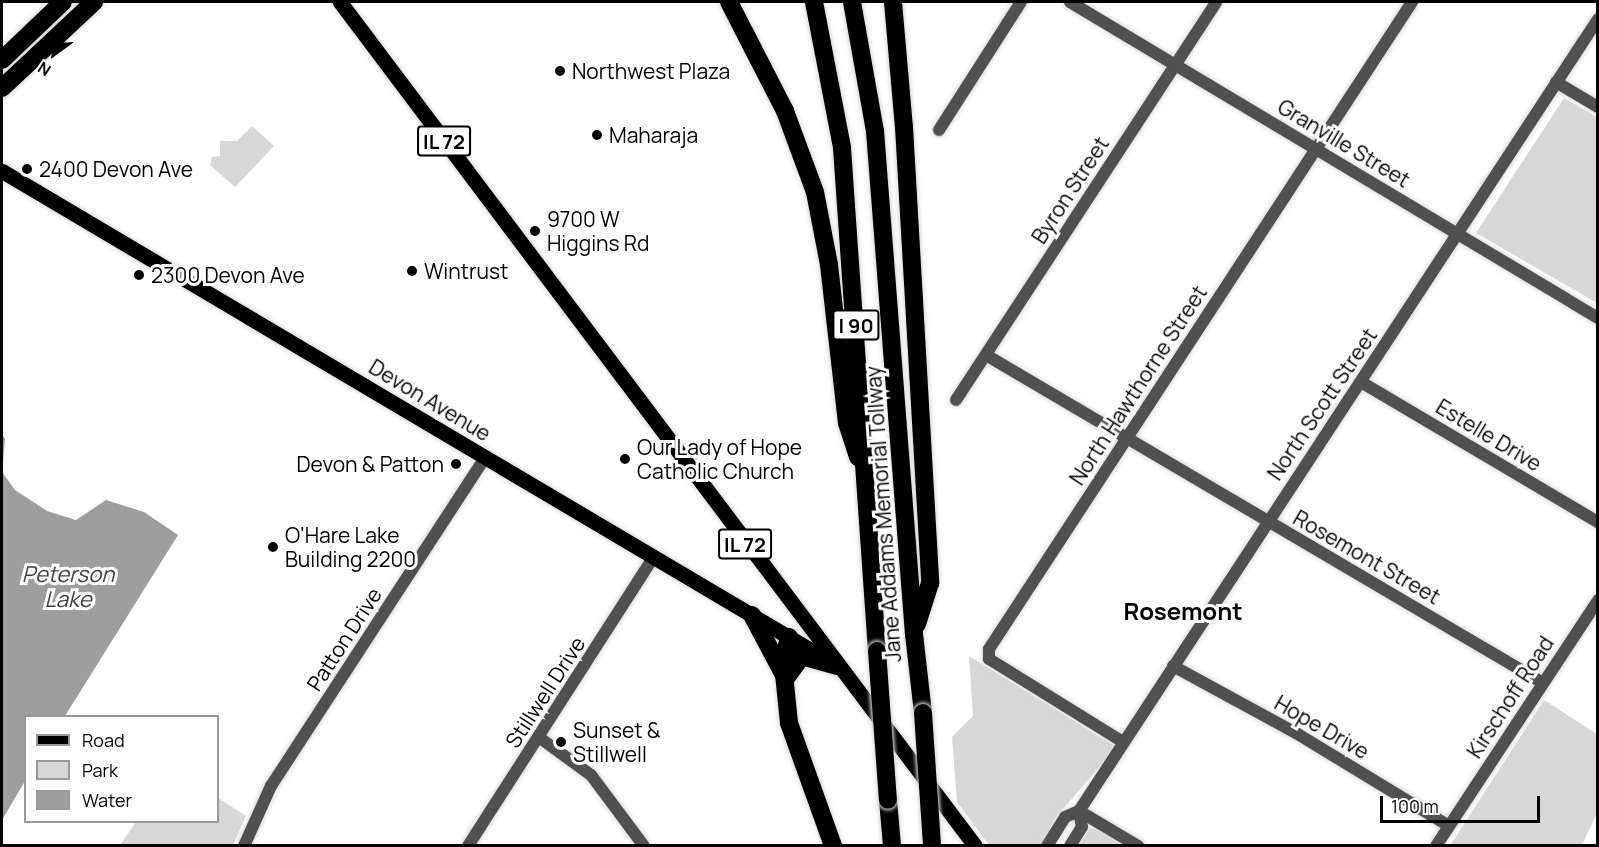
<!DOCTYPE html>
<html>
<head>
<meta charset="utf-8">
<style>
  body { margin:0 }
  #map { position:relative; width:1599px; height:847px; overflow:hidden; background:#fff; font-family:Manrope,sans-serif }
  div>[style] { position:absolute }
  .green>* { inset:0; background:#d7d7d7 }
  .water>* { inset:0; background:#9e9e9e }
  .roads { filter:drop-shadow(0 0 2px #dbdbdb) drop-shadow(0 0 2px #dbdbdb) }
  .minor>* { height:12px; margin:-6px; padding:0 6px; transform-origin:6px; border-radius:6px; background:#505050 }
  .major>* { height:15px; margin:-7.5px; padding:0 7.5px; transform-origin:7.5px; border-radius:7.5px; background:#000 }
  .highway>* { height:18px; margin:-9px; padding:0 9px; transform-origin:9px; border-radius:9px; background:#000 }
  .bridges { filter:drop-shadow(0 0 2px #dbdbdb) drop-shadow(0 0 2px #dbdbdb) }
  .highway-bridge>* { height:18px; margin:-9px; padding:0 9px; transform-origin:9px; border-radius:9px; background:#000 }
  .dots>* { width:16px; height:16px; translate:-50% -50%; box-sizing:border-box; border:3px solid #fff; border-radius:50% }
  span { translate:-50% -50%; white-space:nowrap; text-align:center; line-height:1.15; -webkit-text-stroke:6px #fff; paint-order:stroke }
  .shield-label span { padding:2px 4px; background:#fff; border:2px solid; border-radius:4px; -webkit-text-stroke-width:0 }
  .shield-label { font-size:20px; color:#000; font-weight:700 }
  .poi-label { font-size:21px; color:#000 }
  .left { translate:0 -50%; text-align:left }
  .right { translate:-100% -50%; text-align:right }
  .street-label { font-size:21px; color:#000 }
  .water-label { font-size:22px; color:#3f3f3f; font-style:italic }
  .quarter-label { font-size:24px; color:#000; font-weight:700 }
  .frame { position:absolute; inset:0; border:3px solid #000; pointer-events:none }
  .legend { position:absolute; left:24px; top:715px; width:195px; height:108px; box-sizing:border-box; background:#fff; border:2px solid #999; margin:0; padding:8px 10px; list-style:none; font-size:18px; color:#000 }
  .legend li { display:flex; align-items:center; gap:12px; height:30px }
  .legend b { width:30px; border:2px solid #999 }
  .north { position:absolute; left:24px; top:24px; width:60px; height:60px; -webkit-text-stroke:4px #fff; paint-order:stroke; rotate:213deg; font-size:16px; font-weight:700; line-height:24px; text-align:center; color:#000 }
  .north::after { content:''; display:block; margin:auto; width:21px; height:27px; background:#000; clip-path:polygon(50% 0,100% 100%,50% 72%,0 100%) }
  .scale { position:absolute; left:1380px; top:796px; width:160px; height:27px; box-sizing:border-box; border:3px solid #000; border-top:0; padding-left:8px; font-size:18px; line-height:21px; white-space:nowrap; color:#000; -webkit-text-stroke:4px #fff; paint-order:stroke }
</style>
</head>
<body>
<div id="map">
  <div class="green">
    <div style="clip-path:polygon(1564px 98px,1597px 117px,1597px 303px,1476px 233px)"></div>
    <div style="clip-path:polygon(252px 126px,274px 146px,235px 187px,210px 165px,212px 157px,220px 156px,220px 141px,237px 141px)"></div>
    <div style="clip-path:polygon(969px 656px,1113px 745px,1112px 752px,1057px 816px,1041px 845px,989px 845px,957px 802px,952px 737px,973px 716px)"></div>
    <div style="clip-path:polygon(1544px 700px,1597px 734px,1597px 813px,1582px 845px,1450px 846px)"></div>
    <div style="clip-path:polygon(218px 798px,246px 816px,233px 845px,120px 845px,136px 822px,218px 822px)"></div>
    <div style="clip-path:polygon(1096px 828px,1125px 846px,1078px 846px,1089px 829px)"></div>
  </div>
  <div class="water">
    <div style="clip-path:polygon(2px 434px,5px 439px,2px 472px,15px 490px,47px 511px,76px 520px,106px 500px,144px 512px,178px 535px,65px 716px,26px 716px,25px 781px,2px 820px)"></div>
  </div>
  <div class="roads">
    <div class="minor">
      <div style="left:1070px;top:2px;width:615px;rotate:30.9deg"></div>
      <div style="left:1556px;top:82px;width:49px;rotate:30.8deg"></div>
      <div style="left:939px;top:130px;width:152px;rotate:-57.4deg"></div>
      <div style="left:986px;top:355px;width:646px;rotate:30.49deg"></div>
      <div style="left:1361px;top:382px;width:275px;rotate:30.6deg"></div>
      <div style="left:956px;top:400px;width:475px;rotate:-56.8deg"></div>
      <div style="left:1173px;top:666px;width:140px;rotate:28.6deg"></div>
      <div style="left:1296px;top:733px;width:179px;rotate:31.3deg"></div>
      <div style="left:540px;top:738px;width:63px;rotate:36deg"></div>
      <div style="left:591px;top:775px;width:89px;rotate:53.3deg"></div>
      <div style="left:1123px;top:742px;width:158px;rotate:-148.2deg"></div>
      <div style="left:989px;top:659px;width:10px;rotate:-90deg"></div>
      <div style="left:989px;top:649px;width:773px;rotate:-56.82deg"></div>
      <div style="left:1079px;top:811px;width:69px;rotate:30.7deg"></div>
      <div style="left:244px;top:846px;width:66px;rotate:-65.8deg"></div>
      <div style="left:271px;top:786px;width:392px;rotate:-56.9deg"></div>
      <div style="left:468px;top:846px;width:342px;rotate:-57.3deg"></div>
      <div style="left:1047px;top:846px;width:34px;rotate:-58deg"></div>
      <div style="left:1065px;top:817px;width:15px;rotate:-23deg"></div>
      <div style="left:1079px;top:811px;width:947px;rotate:-56.76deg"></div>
      <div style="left:1070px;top:846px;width:22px;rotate:-58deg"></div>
      <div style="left:1082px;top:827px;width:16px;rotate:-101deg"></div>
      <div style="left:1436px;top:846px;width:295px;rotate:-56.6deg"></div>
    </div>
    <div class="major">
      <div style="left:340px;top:2px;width:1056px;rotate:53.04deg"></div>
      <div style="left:2px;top:171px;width:955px;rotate:30.64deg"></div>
    </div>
    <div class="highway">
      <div style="left:729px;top:2px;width:123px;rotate:62.8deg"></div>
      <div style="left:785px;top:111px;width:86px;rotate:69.7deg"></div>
      <div style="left:815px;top:192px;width:74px;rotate:79.1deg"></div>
      <div style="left:829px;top:265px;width:159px;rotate:83.5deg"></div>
      <div style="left:847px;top:423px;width:36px;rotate:72deg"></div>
      <div style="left:814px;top:2px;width:149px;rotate:79.1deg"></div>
      <div style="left:842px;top:148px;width:504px;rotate:86.02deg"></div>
      <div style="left:852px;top:2px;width:131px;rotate:79.9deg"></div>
      <div style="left:875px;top:131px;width:505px;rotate:85.57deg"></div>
      <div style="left:914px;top:634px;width:80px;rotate:83.5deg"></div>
      <div style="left:893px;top:2px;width:125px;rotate:85deg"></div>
      <div style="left:904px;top:127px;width:457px;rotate:86.7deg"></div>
      <div style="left:930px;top:583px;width:43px;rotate:107.6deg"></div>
      <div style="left:2px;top:60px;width:84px;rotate:-43.6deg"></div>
      <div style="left:2px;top:88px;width:126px;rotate:-43.1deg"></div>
      <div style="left:752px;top:615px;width:70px;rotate:62deg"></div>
      <div style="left:789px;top:637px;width:28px;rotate:103deg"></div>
      <div style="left:783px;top:664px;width:59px;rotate:84.2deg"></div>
      <div style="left:789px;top:723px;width:131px;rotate:70.3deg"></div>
      <div style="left:786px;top:678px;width:27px;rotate:-54deg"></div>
      <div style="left:802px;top:656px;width:36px;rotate:16deg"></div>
      <div style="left:888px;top:800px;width:46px;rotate:85deg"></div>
    </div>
  </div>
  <div class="bridges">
    <div class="highway-bridge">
      <div style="left:877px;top:651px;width:149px;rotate:85.8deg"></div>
      <div style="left:923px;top:713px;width:133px;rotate:86.1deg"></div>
    </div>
  </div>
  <div class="dots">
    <div style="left:560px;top:71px;background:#000"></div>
    <div style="left:597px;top:135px;background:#000"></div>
    <div style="left:27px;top:169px;background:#000"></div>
    <div style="left:535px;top:231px;background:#000"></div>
    <div style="left:412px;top:271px;background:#000"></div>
    <div style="left:139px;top:275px;background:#000"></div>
    <div style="left:625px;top:459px;background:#000"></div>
    <div style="left:456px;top:464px;background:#000"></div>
    <div style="left:273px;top:547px;background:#000"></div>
    <div style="left:561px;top:742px;background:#000"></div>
  </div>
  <div class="shield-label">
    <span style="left:444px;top:141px">IL 72</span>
    <span style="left:856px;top:325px">I 90</span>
    <span style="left:745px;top:544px">IL 72</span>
  </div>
  <div class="poi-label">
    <span class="left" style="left:572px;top:71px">Northwest Plaza</span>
    <span class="left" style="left:609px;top:135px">Maharaja</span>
    <span class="left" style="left:39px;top:169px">2400 Devon Ave</span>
    <span class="left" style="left:547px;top:231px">9700 W<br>Higgins Rd</span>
    <span class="left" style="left:424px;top:271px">Wintrust</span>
    <span class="left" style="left:151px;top:275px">2300 Devon Ave</span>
    <span class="left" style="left:637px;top:459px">Our Lady of Hope<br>Catholic Church</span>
    <span class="right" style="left:444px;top:464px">Devon &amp; Patton</span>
    <span class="left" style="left:285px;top:547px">O'Hare Lake<br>Building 2200</span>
    <span class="left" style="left:573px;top:742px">Sunset &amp;<br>Stillwell</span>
  </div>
  <div class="street-label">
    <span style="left:1344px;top:143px;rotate:31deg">Granville Street</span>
    <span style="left:1070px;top:190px;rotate:-57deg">Byron Street</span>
    <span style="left:1138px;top:385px;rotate:-57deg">North Hawthorne Street</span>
    <span style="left:430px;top:400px;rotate:31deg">Devon Avenue</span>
    <span style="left:1322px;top:404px;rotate:-56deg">North Scott Street</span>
    <span style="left:1489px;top:435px;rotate:31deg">Estelle Drive</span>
    <span style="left:883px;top:514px;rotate:-94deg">Jane Addams Memorial Tollway</span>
    <span style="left:1367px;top:557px;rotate:30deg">Rosemont Street</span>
    <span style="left:344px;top:639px;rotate:-57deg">Patton Drive</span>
    <span style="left:545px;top:692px;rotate:-57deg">Stillwell Drive</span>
    <span style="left:1510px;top:697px;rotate:-57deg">Kirschoff Road</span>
    <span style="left:1322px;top:727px;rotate:30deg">Hope Drive</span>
  </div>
  <div class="water-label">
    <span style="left:68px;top:587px">Peterson<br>Lake</span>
  </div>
  <div class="quarter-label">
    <span style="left:1183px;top:611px">Rosemont</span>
  </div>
  <div class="frame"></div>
  <ul class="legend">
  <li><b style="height:8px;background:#000"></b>Road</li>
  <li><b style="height:16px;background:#d7d7d7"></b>Park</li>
  <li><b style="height:16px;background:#9e9e9e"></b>Water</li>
  </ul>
  <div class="north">N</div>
  <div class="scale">100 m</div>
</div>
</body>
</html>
